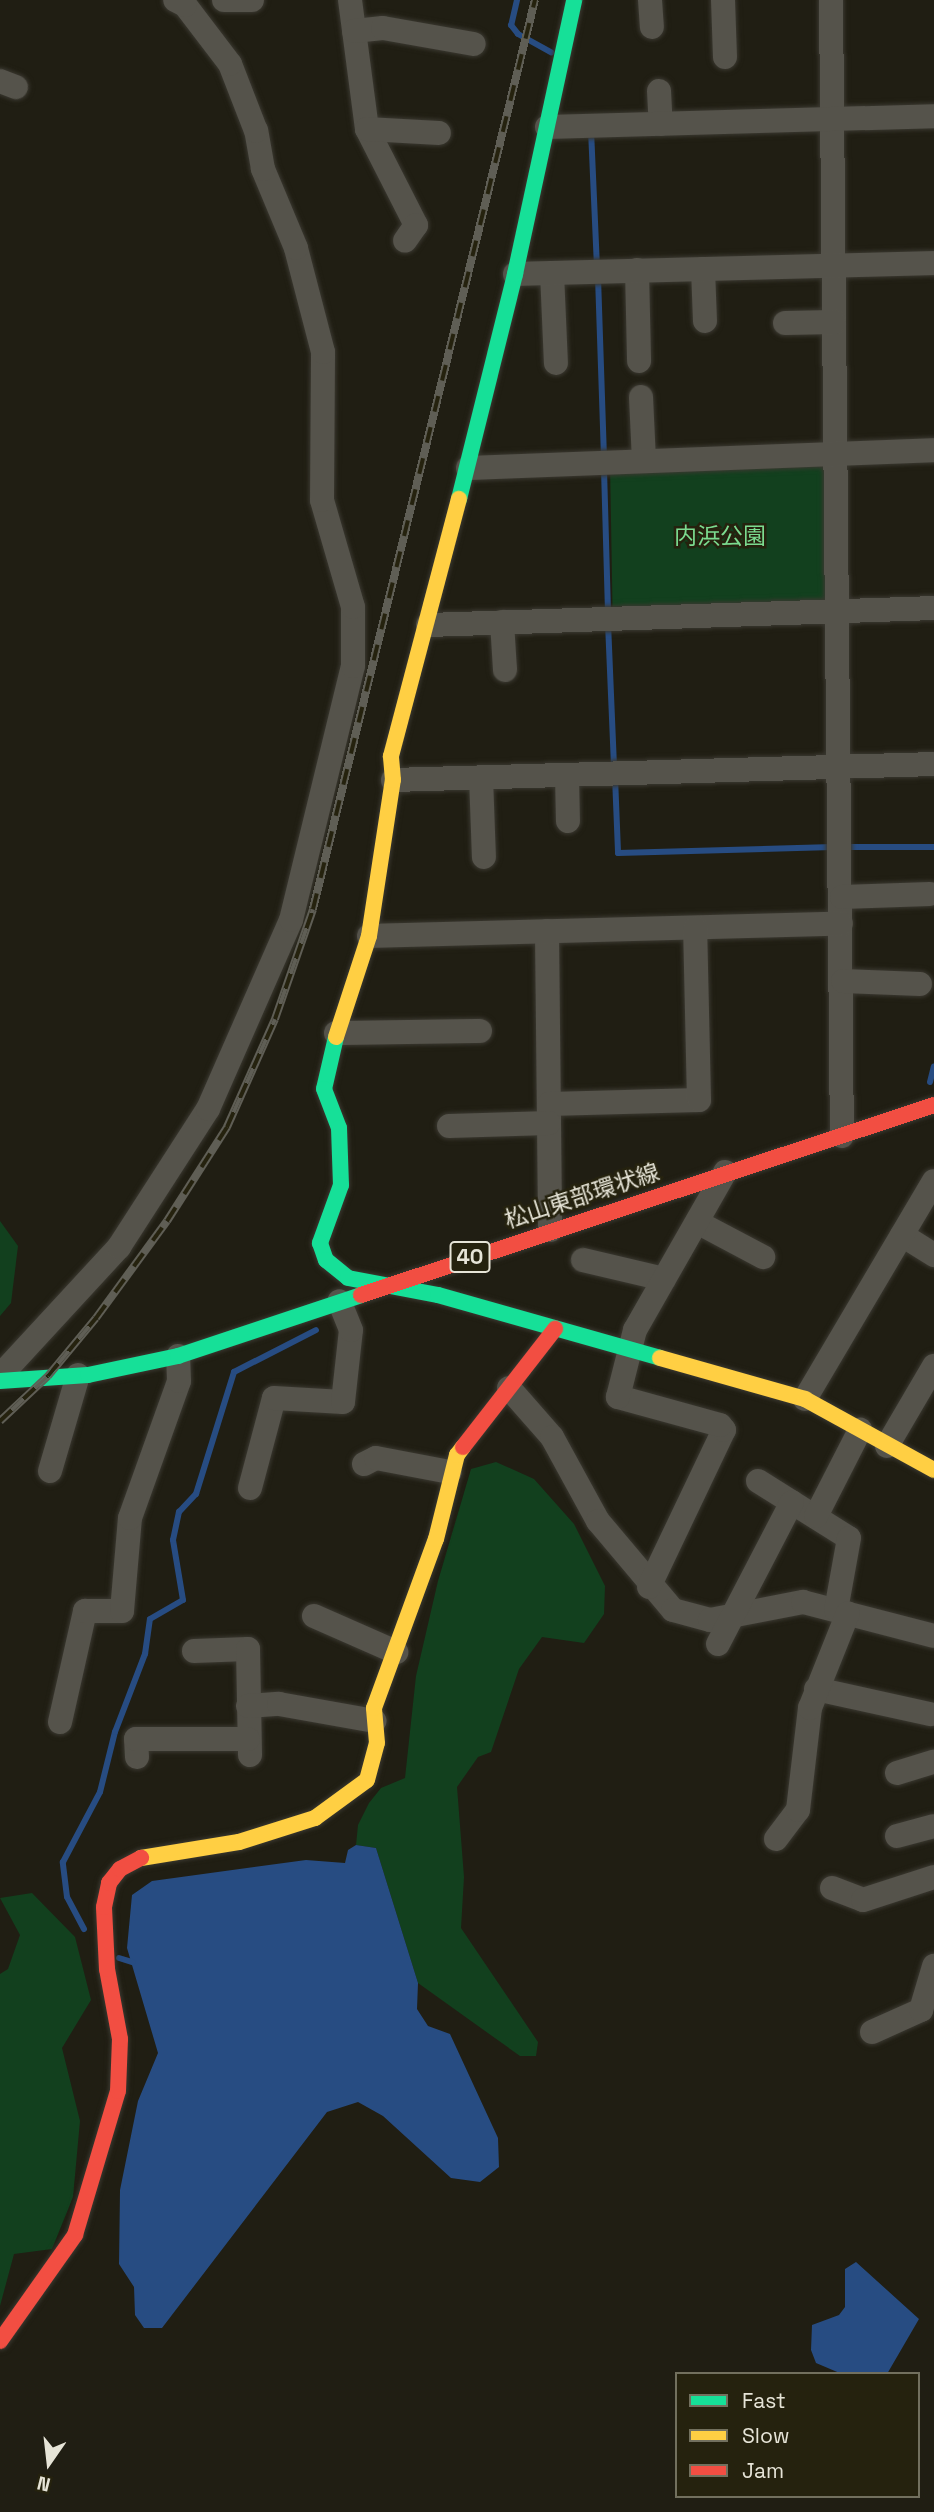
<!DOCTYPE html>
<html>
<head>
<meta charset="utf-8">
<style>
  body { margin:0 }
  #map { position:relative; width:934px; height:2512px; overflow:hidden; background:#201e13; font-family:"Space Grotesk","Noto Sans JP",sans-serif }
  div>[style] { position:absolute }
  .green>* { inset:0; background:#12401e; transform-origin:0 0 }
  .water>* { inset:0; background:#274c82 }
  .stream>* { height:6px; margin:-3px; padding:0 3px; transform-origin:3px; border-radius:3px; background:#274c82 }
  .roads { filter:drop-shadow(0 0 2px #3a3830) drop-shadow(0 0 2px #3a3830) }
  .street>* { height:24px; margin:-12px; padding:0 12px; transform-origin:12px; border-radius:12px; background:#55534b }
  .fast>* { height:16px; margin:-8px; padding:0 8px; transform-origin:8px; border-radius:8px; background:#16e098 }
  .slow>* { height:16px; margin:-8px; padding:0 8px; transform-origin:8px; border-radius:8px; background:#ffcf43 }
  .jam>* { height:16px; margin:-8px; padding:0 8px; transform-origin:8px; border-radius:8px; background:#f24e42 }
  .rail>* { height:8px; margin-top:-4px; transform-origin:0; background:repeating-linear-gradient(90deg,#25220e 0 16px,#5f5e55 0 32px); box-sizing:border-box; border-block:2px solid #5f5e55 }
  span { translate:-50% -50%; white-space:nowrap; text-align:center; line-height:1.15; -webkit-text-stroke:5px #25220e; paint-order:stroke }
  .shield-label span { padding:2px 5px; background:#25220e; border:2px solid; border-radius:5px; -webkit-text-stroke-width:0 }
  .shield-label { font-size:21px; color:#e6e4d7; font-weight:700 }
  .park-label { font-size:23px; color:#7bdb8f }
  .street-label { font-size:23px; color:#e6e4d7 }
  .legend { position:absolute; left:675px; top:2372px; width:245px; height:126px; box-sizing:border-box; background:#25220e; border:2px solid #72705e; margin:0; padding:9px 12px; list-style:none; font-size:21px; color:#e6e4d7 }
  .legend li { display:flex; align-items:center; gap:14px; height:35px }
  .legend b { width:35px; border:2px solid #72705e }
  .north { position:absolute; left:14px; top:2428px; width:70px; height:70px; -webkit-text-stroke:5px #25220e; paint-order:stroke; rotate:194deg; font-size:19px; font-weight:700; line-height:28px; text-align:center; color:#e6e4d7 }
  .north::after { content:''; display:block; margin:auto; width:24px; height:32px; background:#e6e4d7; clip-path:polygon(50% 0,100% 100%,50% 72%,0 100%) }
</style>
</head>
<body>
<div id="map">
  <div class="green">
    <div style="left:826px;top:461px;width:142px;height:216px;rotate:89deg"></div>
    <div style="clip-path:polygon(0 1221px,18px 1246px,11px 1303px,0 1316px)"></div>
    <div style="clip-path:polygon(496px 1462px,534px 1479px,574px 1524px,605px 1586px,604px 1614px,584px 1643px,542px 1637px,519px 1669px,491px 1752px,478px 1757px,457px 1787px,464px 1877px,461px 1928px,538px 2042px,536px 2056px,520px 2056px,418px 1983px,376px 1848px,356px 1845px,358px 1825px,369px 1803px,381px 1788px,405px 1778px,416px 1676px,438px 1581px,471px 1469px)"></div>
    <div style="clip-path:polygon(32px 1893px,75px 1937px,91px 2000px,62px 2048px,80px 2121px,73px 2197px,52px 2249px,14px 2254px,0 2306px,0 1974px,8px 1969px,20px 1935px,0 1898px)"></div>
  </div>
  <div class="water">
    <div style="clip-path:polygon(356px 1845px,376px 1848px,418px 1983px,417px 2009px,428px 2026px,450px 2034px,498px 2138px,499px 2167px,480px 2182px,451px 2178px,383px 2116px,358px 2102px,327px 2112px,162px 2328px,144px 2328px,135px 2315px,134px 2287px,119px 2264px,120px 2190px,138px 2101px,158px 2053px,127px 1948px,132px 1895px,152px 1881px,306px 1860px,345px 1863px,348px 1850px)"></div>
    <div style="clip-path:polygon(856px 2262px,919px 2319px,887px 2374px,842px 2374px,816px 2363px,811px 2350px,812px 2325px,839px 2315px,845px 2307px,845px 2269px)"></div>
  </div>
  <div class="stream">
    <div style="left:517px;top:0;width:26px;rotate:103deg"></div>
    <div style="left:511px;top:25px;width:11px;rotate:52deg"></div>
    <div style="left:518px;top:34px;width:38px;rotate:29deg"></div>
    <div style="left:591px;top:130px;width:136px;rotate:87.5deg"></div>
    <div style="left:598px;top:277px;width:182px;rotate:88.1deg"></div>
    <div style="left:604px;top:469px;width:144px;rotate:88.4deg"></div>
    <div style="left:608px;top:623px;width:143px;rotate:87.6deg"></div>
    <div style="left:615px;top:777px;width:76px;rotate:87.7deg"></div>
    <div style="left:618px;top:853px;width:215px;rotate:-1.6deg"></div>
    <div style="left:843px;top:847px;width:91px"></div>
    <div style="left:930px;top:1082px;width:16px;rotate:-76deg"></div>
    <div style="left:84px;top:1929px;width:36px;rotate:-118deg"></div>
    <div style="left:67px;top:1897px;width:35px;rotate:-97deg"></div>
    <div style="left:63px;top:1862px;width:79px;rotate:-62.1deg"></div>
    <div style="left:100px;top:1792px;width:62px;rotate:-76deg"></div>
    <div style="left:115px;top:1732px;width:84px;rotate:-69deg"></div>
    <div style="left:145px;top:1654px;width:35px;rotate:-82deg"></div>
    <div style="left:150px;top:1619px;width:38px;rotate:-30deg"></div>
    <div style="left:183px;top:1600px;width:61px;rotate:-99.5deg"></div>
    <div style="left:173px;top:1540px;width:29px;rotate:-78deg"></div>
    <div style="left:179px;top:1512px;width:25px;rotate:-47deg"></div>
    <div style="left:196px;top:1494px;width:128px;rotate:-72.7deg"></div>
    <div style="left:234px;top:1372px;width:92px;rotate:-27.1deg"></div>
    <div style="left:119px;top:1958px;width:14px;rotate:17deg"></div>
  </div>
  <div class="roads">
    <div class="street">
      <div style="left:224px;top:0;width:28px"></div>
      <div style="left:350px;top:0;width:130px;rotate:82.5deg"></div>
      <div style="left:367px;top:129px;width:108px;rotate:63deg"></div>
      <div style="left:416px;top:225px;width:19px;rotate:125deg"></div>
      <div style="left:650px;top:0;width:27px;rotate:86deg"></div>
      <div style="left:723px;top:0;width:57px;rotate:88deg"></div>
      <div style="left:831px;top:0;width:1136px;rotate:89.45deg"></div>
      <div style="left:354px;top:31px;width:29px;rotate:-6deg"></div>
      <div style="left:383px;top:28px;width:92px;rotate:10deg"></div>
      <div style="left:0;top:81px;width:17px;rotate:21deg"></div>
      <div style="left:659px;top:91px;width:33px;rotate:87deg"></div>
      <div style="left:547px;top:127px;width:387px;rotate:-1.6deg"></div>
      <div style="left:367px;top:129px;width:72px;rotate:3.2deg"></div>
      <div style="left:703px;top:269px;width:52px;rotate:87.8deg"></div>
      <div style="left:637px;top:270px;width:91px;rotate:88.7deg"></div>
      <div style="left:552px;top:273px;width:90px;rotate:87.5deg"></div>
      <div style="left:515px;top:274px;width:419px;rotate:-1.5deg"></div>
      <div style="left:785px;top:323px;width:49px;rotate:-1.2deg"></div>
      <div style="left:641px;top:397px;width:64px;rotate:87.3deg"></div>
      <div style="left:468px;top:468px;width:466px;rotate:-2.2deg"></div>
      <div style="left:502px;top:622px;width:48px;rotate:86.4deg"></div>
      <div style="left:428px;top:625px;width:506px;rotate:-1.92deg"></div>
      <div style="left:567px;top:775px;width:46px;rotate:88.8deg"></div>
      <div style="left:481px;top:777px;width:80px;rotate:87.9deg"></div>
      <div style="left:393px;top:780px;width:541px;rotate:-1.69deg"></div>
      <div style="left:842px;top:897px;width:88px;rotate:-2deg"></div>
      <div style="left:547px;top:931px;width:299px;rotate:89.4deg"></div>
      <div style="left:369px;top:936px;width:472px;rotate:-1.5deg"></div>
      <div style="left:843px;top:981px;width:77px;rotate:2.2deg"></div>
      <div style="left:336px;top:1033px;width:144px;rotate:-0.8deg"></div>
      <div style="left:549px;top:1104px;width:150px;rotate:-1.5deg"></div>
      <div style="left:699px;top:1100px;width:172px;rotate:-91.3deg"></div>
      <div style="left:449px;top:1126px;width:100px;rotate:-1.7deg"></div>
      <div style="left:697px;top:1222px;width:75px;rotate:27.9deg"></div>
      <div style="left:902px;top:1235px;width:38px;rotate:32deg"></div>
      <div style="left:583px;top:1260px;width:83px;rotate:13.2deg"></div>
      <div style="left:0;top:1376px;width:176px;rotate:-47.3deg"></div>
      <div style="left:119px;top:1247px;width:164px;rotate:-57.2deg"></div>
      <div style="left:208px;top:1109px;width:206px;rotate:-66.3deg"></div>
      <div style="left:291px;top:920px;width:261px;rotate:-76.3deg"></div>
      <div style="left:353px;top:666px;width:59px;rotate:-90deg"></div>
      <div style="left:353px;top:607px;width:111px;rotate:-106.2deg"></div>
      <div style="left:322px;top:500px;width:148px;rotate:-89.6deg"></div>
      <div style="left:323px;top:352px;width:107px;rotate:-104.6deg"></div>
      <div style="left:296px;top:248px;width:86px;rotate:-112.7deg"></div>
      <div style="left:263px;top:169px;width:39px;rotate:-100deg"></div>
      <div style="left:256px;top:131px;width:72px;rotate:-111.2deg"></div>
      <div style="left:230px;top:64px;width:74px;rotate:-127.3deg"></div>
      <div style="left:185px;top:5px;width:11px;rotate:-153deg"></div>
      <div style="left:509px;top:1388px;width:65px;rotate:48.7deg"></div>
      <div style="left:552px;top:1437px;width:96px;rotate:61.3deg"></div>
      <div style="left:598px;top:1521px;width:116px;rotate:49.9deg"></div>
      <div style="left:673px;top:1610px;width:38px;rotate:15deg"></div>
      <div style="left:710px;top:1620px;width:95px;rotate:-11deg"></div>
      <div style="left:803px;top:1602px;width:135px;rotate:14.5deg"></div>
      <div style="left:805px;top:1399px;width:253px;rotate:-59.4deg"></div>
      <div style="left:887px;top:1446px;width:93px;rotate:-59.6deg"></div>
      <div style="left:364px;top:1464px;width:13px;rotate:-27deg"></div>
      <div style="left:376px;top:1458px;width:75px;rotate:10.7deg"></div>
      <div style="left:50px;top:1471px;width:100px;rotate:-73.7deg"></div>
      <div style="left:758px;top:1481px;width:107px;rotate:32.1deg"></div>
      <div style="left:849px;top:1538px;width:73px;rotate:100.2deg"></div>
      <div style="left:250px;top:1488px;width:93px;rotate:-75.1deg"></div>
      <div style="left:274px;top:1398px;width:69px;rotate:3.3deg"></div>
      <div style="left:343px;top:1402px;width:72px;rotate:-83.7deg"></div>
      <div style="left:351px;top:1330px;width:31px;rotate:-112deg"></div>
      <div style="left:816px;top:1516px;width:97px;rotate:-62.9deg"></div>
      <div style="left:649px;top:1587px;width:174px;rotate:-64.5deg"></div>
      <div style="left:724px;top:1430px;width:6px;rotate:-129deg"></div>
      <div style="left:720px;top:1425px;width:106px;rotate:-164.6deg"></div>
      <div style="left:618px;top:1397px;width:69px;rotate:-75.8deg"></div>
      <div style="left:635px;top:1330px;width:182px;rotate:-60.3deg"></div>
      <div style="left:314px;top:1616px;width:90px;rotate:23.7deg"></div>
      <div style="left:718px;top:1644px;width:160px;rotate:-62.5deg"></div>
      <div style="left:194px;top:1651px;width:54px;rotate:-2.1deg"></div>
      <div style="left:248px;top:1649px;width:106px;rotate:88.9deg"></div>
      <div style="left:816px;top:1689px;width:117px;rotate:12.4deg"></div>
      <div style="left:248px;top:1706px;width:31px;rotate:-4deg"></div>
      <div style="left:279px;top:1704px;width:97px;rotate:10.1deg"></div>
      <div style="left:60px;top:1722px;width:114px;rotate:-77.3deg"></div>
      <div style="left:85px;top:1611px;width:37px"></div>
      <div style="left:122px;top:1611px;width:93px;rotate:-85.1deg"></div>
      <div style="left:130px;top:1518px;width:145px;rotate:-70.3deg"></div>
      <div style="left:179px;top:1381px;width:25px;rotate:-92deg"></div>
      <div style="left:137px;top:1757px;width:18px;rotate:-93deg"></div>
      <div style="left:136px;top:1739px;width:112px"></div>
      <div style="left:897px;top:1773px;width:39px;rotate:-17deg"></div>
      <div style="left:897px;top:1836px;width:38px;rotate:-15deg"></div>
      <div style="left:776px;top:1839px;width:36px;rotate:-53deg"></div>
      <div style="left:798px;top:1810px;width:103px;rotate:-83.3deg"></div>
      <div style="left:810px;top:1708px;width:102px;rotate:-68.2deg"></div>
      <div style="left:832px;top:1888px;width:33px;rotate:21deg"></div>
      <div style="left:863px;top:1900px;width:75px;rotate:-17.9deg"></div>
      <div style="left:872px;top:2032px;width:54px;rotate:-24.2deg"></div>
      <div style="left:921px;top:2010px;width:46px;rotate:-73.5deg"></div>
    </div>
    <div class="fast">
      <div style="left:459px;top:499px;width:232px;rotate:-76deg"></div>
      <div style="left:515px;top:274px;width:280px;rotate:-77.8deg"></div>
      <div style="left:336px;top:1037px;width:53px;rotate:103deg"></div>
      <div style="left:324px;top:1089px;width:42px;rotate:69deg"></div>
      <div style="left:339px;top:1128px;width:57px;rotate:88deg"></div>
      <div style="left:341px;top:1185px;width:62px;rotate:109.9deg"></div>
      <div style="left:320px;top:1243px;width:18px;rotate:71deg"></div>
      <div style="left:326px;top:1260px;width:28px;rotate:39deg"></div>
      <div style="left:348px;top:1278px;width:92px;rotate:10.7deg"></div>
      <div style="left:438px;top:1295px;width:231px;rotate:15.8deg"></div>
      <div style="left:0;top:1381px;width:88px;rotate:-3.9deg"></div>
      <div style="left:88px;top:1375px;width:92px;rotate:-11.9deg"></div>
      <div style="left:178px;top:1356px;width:193px;rotate:-18.4deg"></div>
    </div>
    <div class="slow">
      <div style="left:336px;top:1037px;width:106px;rotate:-71.9deg"></div>
      <div style="left:369px;top:936px;width:158px;rotate:-81.3deg"></div>
      <div style="left:393px;top:780px;width:24px;rotate:-95deg"></div>
      <div style="left:391px;top:756px;width:266px;rotate:-75.2deg"></div>
      <div style="left:660px;top:1358px;width:151px;rotate:15.8deg"></div>
      <div style="left:805px;top:1399px;width:147px;rotate:28.8deg"></div>
      <div style="left:141px;top:1858px;width:99px;rotate:-9.3deg"></div>
      <div style="left:239px;top:1842px;width:80px;rotate:-17.5deg"></div>
      <div style="left:315px;top:1818px;width:64px;rotate:-36.2deg"></div>
      <div style="left:367px;top:1780px;width:38px;rotate:-75deg"></div>
      <div style="left:377px;top:1743px;width:35px;rotate:-95deg"></div>
      <div style="left:374px;top:1708px;width:180px;rotate:-69.9deg"></div>
      <div style="left:436px;top:1539px;width:87px;rotate:-76deg"></div>
      <div style="left:457px;top:1455px;width:10px;rotate:-53deg"></div>
    </div>
    <div class="jam">
      <div style="left:361px;top:1295px;width:604px;rotate:-18.34deg"></div>
      <div style="left:463px;top:1447px;width:150px;rotate:-52.1deg"></div>
      <div style="left:0;top:2341px;width:130px;rotate:-54.7deg"></div>
      <div style="left:75px;top:2235px;width:150px;rotate:-73.4deg"></div>
      <div style="left:118px;top:2091px;width:52px;rotate:-87.8deg"></div>
      <div style="left:120px;top:2039px;width:71px;rotate:-100.5deg"></div>
      <div style="left:107px;top:1969px;width:62px;rotate:-92.8deg"></div>
      <div style="left:104px;top:1907px;width:25px;rotate:-78deg"></div>
      <div style="left:109px;top:1883px;width:18px;rotate:-52deg"></div>
      <div style="left:120px;top:1869px;width:24px;rotate:-28deg"></div>
    </div>
  </div>
  <div class="rail">
    <div style="left:0;top:1421px;width:66px;rotate:-43.2deg"></div>
    <div style="left:48px;top:1376px;width:75px;rotate:-50.4deg"></div>
    <div style="left:96px;top:1318px;width:120px;rotate:-53.8deg"></div>
    <div style="left:167px;top:1221px;width:112px;rotate:-57.4deg"></div>
    <div style="left:227px;top:1127px;width:118px;rotate:-66deg"></div>
    <div style="left:275px;top:1019px;width:116px;rotate:-70.9deg"></div>
    <div style="left:313px;top:909px;width:936px;rotate:-76.28deg"></div>
  </div>
  <div class="shield-label">
    <span style="left:470px;top:1257px">40</span>
  </div>
  <div class="park-label">
    <span style="left:720px;top:536px">内浜公園</span>
  </div>
  <div class="street-label">
    <span style="left:582px;top:1196px;rotate:-18deg">松山東部環状線</span>
  </div>
  <ul class="legend">
  <li><b style="height:9px;background:#16e098"></b>Fast</li>
  <li><b style="height:9px;background:#ffcf43"></b>Slow</li>
  <li><b style="height:9px;background:#f24e42"></b>Jam</li>
  </ul>
  <div class="north">N</div>
</div>
</body>
</html>
